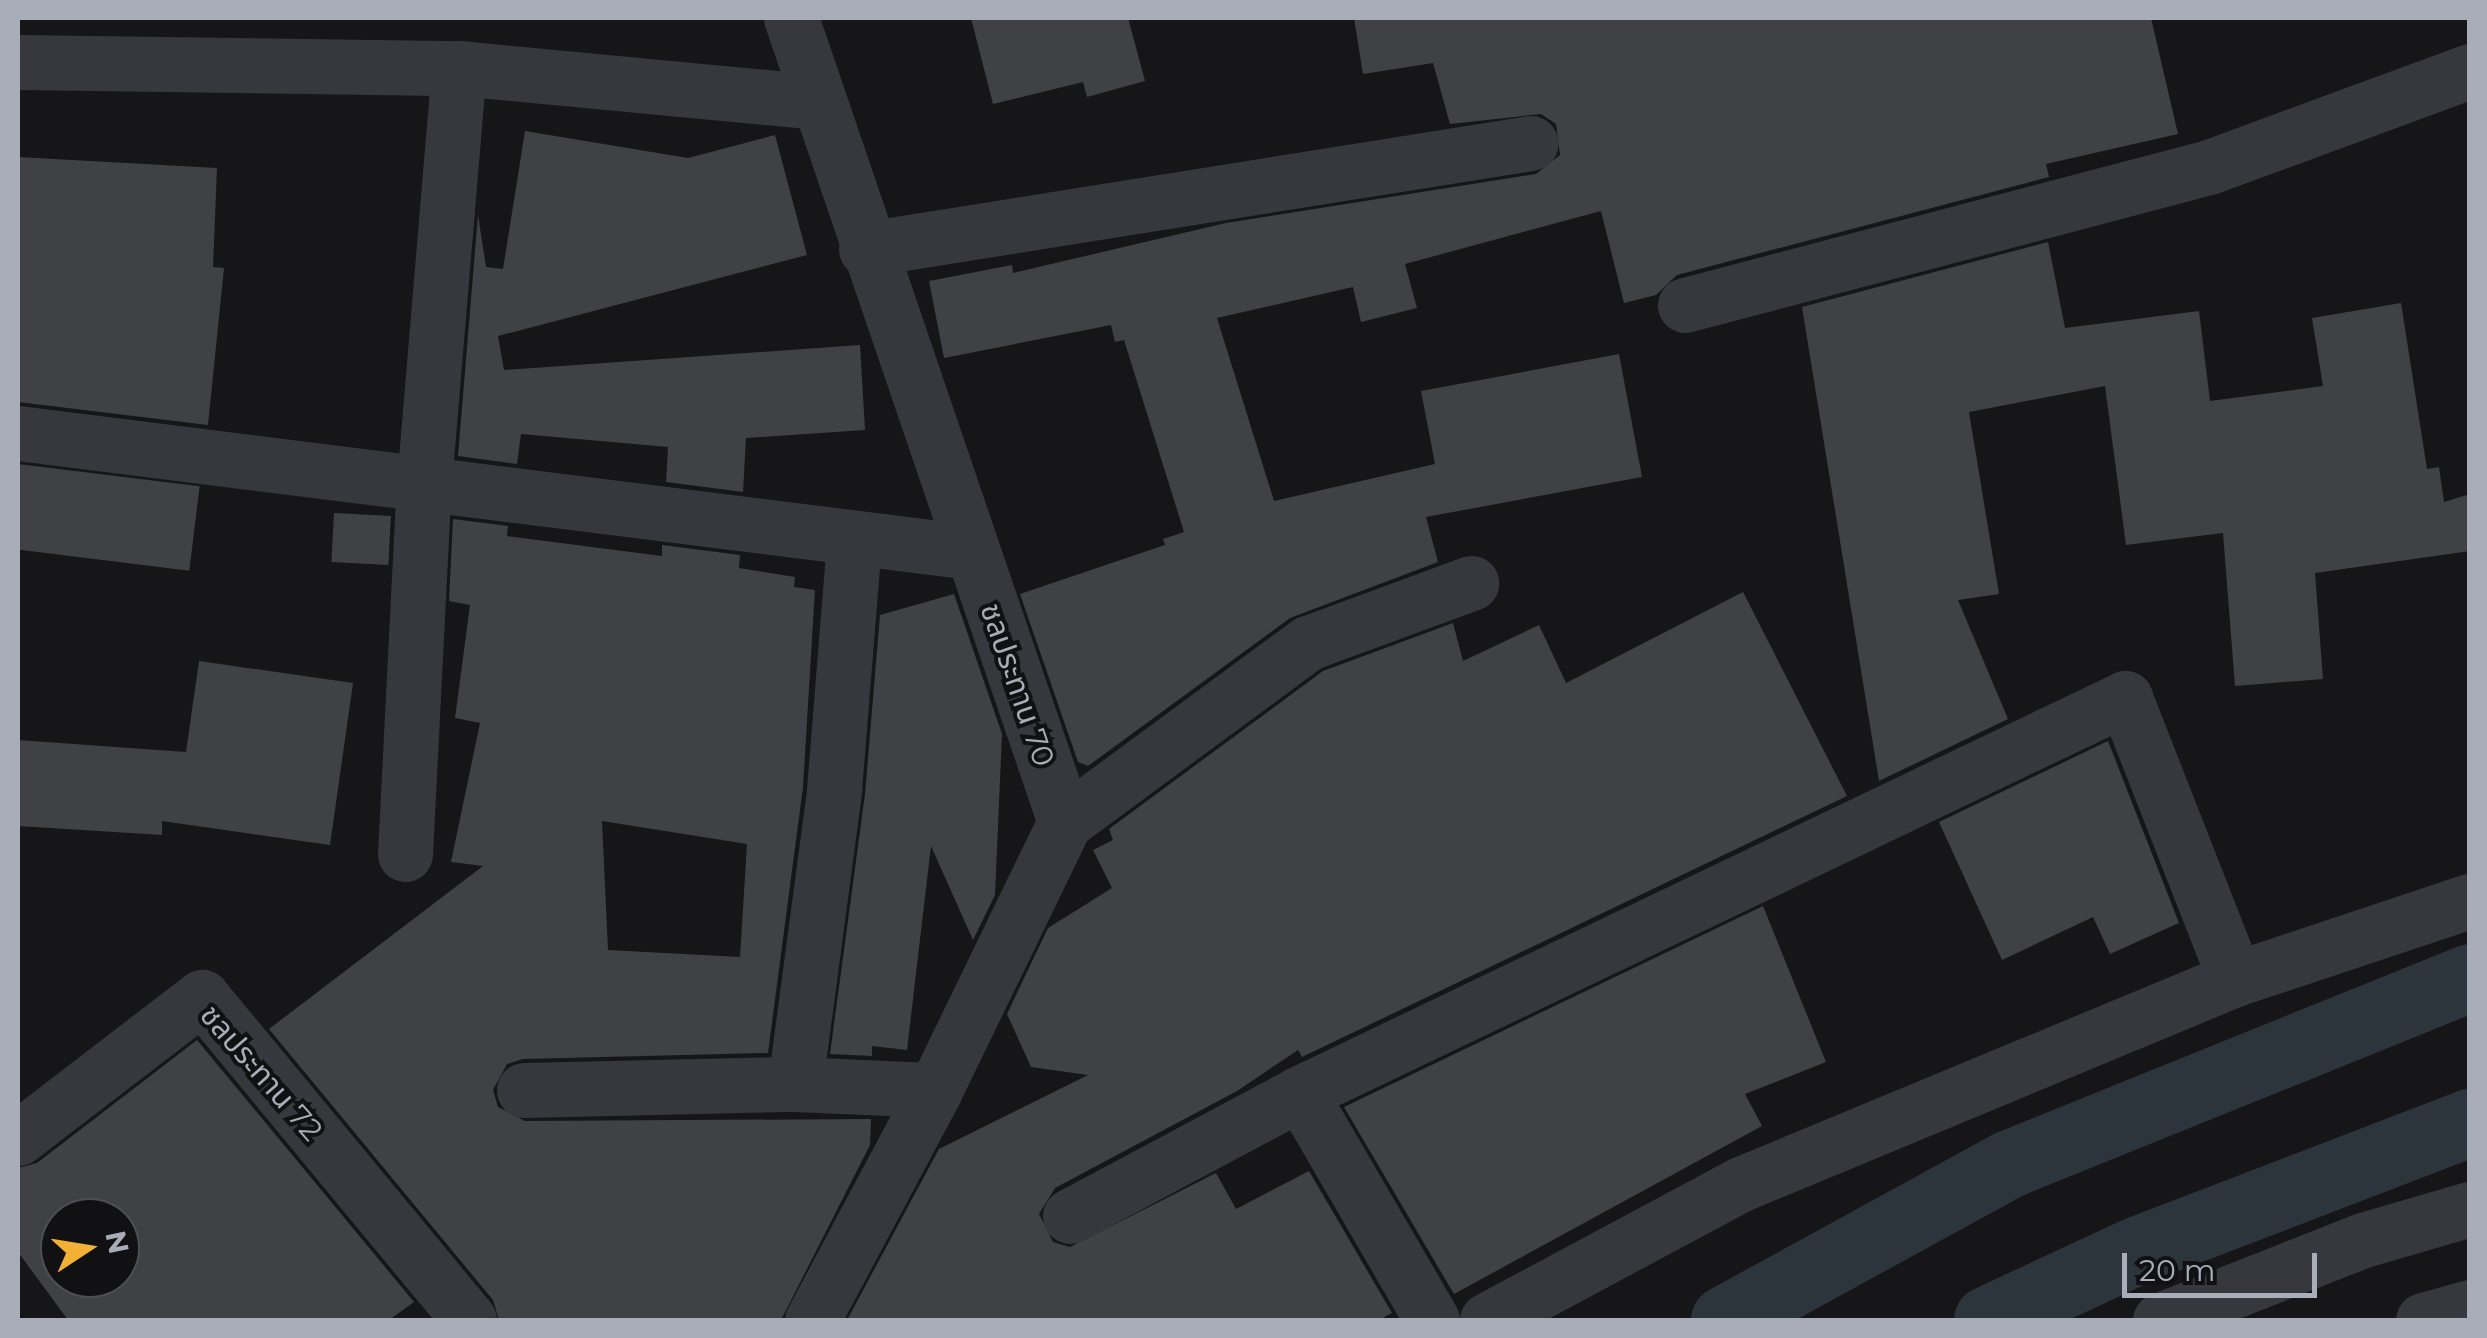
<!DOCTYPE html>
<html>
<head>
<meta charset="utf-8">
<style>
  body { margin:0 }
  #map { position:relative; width:2487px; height:1338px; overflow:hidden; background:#161618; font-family:Montserrat,"Noto Sans Thai",sans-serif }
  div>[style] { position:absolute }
  .canal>* { height:68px; margin:-34px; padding:0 34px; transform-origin:34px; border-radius:34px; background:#2c353c }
  .building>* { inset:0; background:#404145; transform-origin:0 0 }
  .minor>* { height:55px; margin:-27.5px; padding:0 27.5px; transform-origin:27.5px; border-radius:27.5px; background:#37383d }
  span { translate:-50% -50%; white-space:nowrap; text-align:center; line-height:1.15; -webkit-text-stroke:8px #111113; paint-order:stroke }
  .street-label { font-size:30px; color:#a8adb8 }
  .frame { position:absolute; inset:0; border:20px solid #a8adb8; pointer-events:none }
  .north { position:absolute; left:40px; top:1198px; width:100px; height:100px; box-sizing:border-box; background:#111113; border:2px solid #4d4f55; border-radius:50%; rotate:78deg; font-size:28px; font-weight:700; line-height:40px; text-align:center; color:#a8adb8 }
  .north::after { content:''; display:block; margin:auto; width:35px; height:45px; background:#f2b134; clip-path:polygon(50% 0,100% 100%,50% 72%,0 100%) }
  .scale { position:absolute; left:2122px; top:1253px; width:195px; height:45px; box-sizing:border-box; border:5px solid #a8adb8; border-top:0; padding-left:12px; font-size:30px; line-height:35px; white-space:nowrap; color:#a8adb8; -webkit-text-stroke:8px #111113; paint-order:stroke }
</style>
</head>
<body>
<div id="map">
  <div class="canal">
    <div style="left:1725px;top:1320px;width:325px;rotate:-28.7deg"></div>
    <div style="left:2010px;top:1164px;width:496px;rotate:-22deg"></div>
    <div style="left:1988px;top:1320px;width:166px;rotate:-24.9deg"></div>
    <div style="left:2139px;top:1250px;width:355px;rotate:-21deg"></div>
  </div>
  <div class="building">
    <div style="clip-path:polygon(971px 18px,1128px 18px,1145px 81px,1087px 97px,1083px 82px,993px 104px)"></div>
    <div style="clip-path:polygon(1354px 18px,2151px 18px,2178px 134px,2046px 164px,2049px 177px,1677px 275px,1656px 295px,1624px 303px,1601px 211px,1405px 264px,1417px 308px,1361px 322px,1353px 287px,1217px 318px,1274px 501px,1435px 464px,1421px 391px,1619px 354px,1642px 477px,1426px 517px,1438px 562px,1290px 618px,1088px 766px,1078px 762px,1020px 594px,1165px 545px,1163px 539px,1184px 532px,1124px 340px,1115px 342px,1111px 325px,944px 358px,929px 281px,1012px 265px,1013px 273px,1226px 223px,1536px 174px,1560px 155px,1556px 124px,1541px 114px,1450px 124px,1433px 63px,1363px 74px)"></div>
    <div style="clip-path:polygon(525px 131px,688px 158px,775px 135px,807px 255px,498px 336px,504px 370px,860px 345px,865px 430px,746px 438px,743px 492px,666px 482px,668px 447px,521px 434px,517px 464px,458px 456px,478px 215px,486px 267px,503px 269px)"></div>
    <div style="clip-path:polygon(18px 157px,217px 168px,213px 267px,224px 268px,208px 425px,18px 402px)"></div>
    <div style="clip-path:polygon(2048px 242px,2065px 328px,2199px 311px,2210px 401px,2323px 386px,2312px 318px,2401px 303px,2427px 469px,2439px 467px,2444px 502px,2470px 494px,2470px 551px,2315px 573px,2323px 679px,2235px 686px,2223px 533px,2126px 545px,2105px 386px,1969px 412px,1999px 594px,1958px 600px,2008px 719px,1879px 781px,1802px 307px)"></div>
    <div style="left:18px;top:464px;width:183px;height:85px;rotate:7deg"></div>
    <div style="left:334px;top:513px;width:57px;height:49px;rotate:3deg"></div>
    <div style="clip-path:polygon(evenodd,453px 519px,508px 526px,507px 536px,662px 556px,662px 545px,740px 555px,739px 568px,795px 577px,794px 587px,815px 590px,803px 787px,768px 1053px,523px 1059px,507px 1064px,493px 1090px,498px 1107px,525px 1121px,871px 1119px,870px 1145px,781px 1320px,499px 1320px,493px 1300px,269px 1029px,483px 866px,451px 862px,480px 723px,455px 718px,470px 605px,449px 601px,453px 519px,602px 821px,747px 844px,740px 957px,608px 950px,602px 821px)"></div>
    <div style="clip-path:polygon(1743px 592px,1847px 796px,1302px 1057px,1298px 1050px,1237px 1091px,1055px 1188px,1039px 1214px,1053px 1242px,1070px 1247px,1216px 1173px,1236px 1209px,1309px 1171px,1392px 1313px,1379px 1320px,847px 1320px,939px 1149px,1088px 1075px,1031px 1067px,1007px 1014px,1048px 928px,1112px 888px,1093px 850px,1113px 840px,1109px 829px,1323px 671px,1453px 623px,1463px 661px,1539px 625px,1566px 683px)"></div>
    <div style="clip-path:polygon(954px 594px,1002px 734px,995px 895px,973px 940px,931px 846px,907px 1050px,872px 1046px,872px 1056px,830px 1054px,865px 794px,880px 615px)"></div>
    <div style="clip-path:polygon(199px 661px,353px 683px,330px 845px,162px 821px,162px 835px,18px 826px,18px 740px,186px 752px)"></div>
    <div style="clip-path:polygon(2108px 741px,2179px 923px,2110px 954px,2093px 917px,2002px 960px,1939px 822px)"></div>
    <div style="clip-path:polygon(1763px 906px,1826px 1062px,1745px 1094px,1762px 1126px,1454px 1294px,1344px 1107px)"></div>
    <div style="clip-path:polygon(evenodd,197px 1040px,414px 1302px,389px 1320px,68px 1320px,18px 1252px,18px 1168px,37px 1163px,197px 1040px,60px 1218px,120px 1218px,120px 1278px,60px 1278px,60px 1218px)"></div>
  </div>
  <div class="minor">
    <div style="left:791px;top:18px;width:849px;rotate:71.18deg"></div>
    <div style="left:1065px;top:822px;width:298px;rotate:115.9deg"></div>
    <div style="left:935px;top:1090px;width:261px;rotate:118.1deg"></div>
    <div style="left:18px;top:62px;width:441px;rotate:0.8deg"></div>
    <div style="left:459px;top:68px;width:361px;rotate:5.4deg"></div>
    <div style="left:866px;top:249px;width:673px;rotate:-9.06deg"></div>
    <div style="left:1685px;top:305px;width:542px;rotate:-14.75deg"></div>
    <div style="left:2209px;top:167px;width:278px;rotate:-20.2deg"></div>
    <div style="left:18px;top:433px;width:960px;rotate:7.12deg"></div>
    <div style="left:1065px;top:822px;width:302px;rotate:-36.4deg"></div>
    <div style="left:1308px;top:643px;width:174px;rotate:-20.2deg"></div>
    <div style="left:405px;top:854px;width:371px;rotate:-87.1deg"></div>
    <div style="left:424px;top:483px;width:416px;rotate:-85.2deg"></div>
    <div style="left:795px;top:1084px;width:297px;rotate:-82.4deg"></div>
    <div style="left:834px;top:790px;width:248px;rotate:-85.4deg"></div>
    <div style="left:524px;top:1090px;width:271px;rotate:-1.3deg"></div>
    <div style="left:795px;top:1084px;width:140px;rotate:2.5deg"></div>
    <div style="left:1300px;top:1093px;width:263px;rotate:59.8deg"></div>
    <div style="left:18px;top:1138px;width:232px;rotate:-37.5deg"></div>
    <div style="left:202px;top:997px;width:419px;rotate:50.4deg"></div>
    <div style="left:1070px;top:1216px;width:261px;rotate:-28.1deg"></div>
    <div style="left:1300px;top:1093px;width:915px;rotate:-25.58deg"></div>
    <div style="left:2125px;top:698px;width:302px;rotate:68.6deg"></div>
    <div style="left:1487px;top:1320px;width:288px;rotate:-28.2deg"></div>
    <div style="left:1741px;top:1184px;width:535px;rotate:-22.54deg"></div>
    <div style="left:2235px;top:979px;width:248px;rotate:-18.4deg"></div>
    <div style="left:2160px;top:1320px;width:218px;rotate:-21.5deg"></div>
    <div style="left:2363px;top:1240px;width:111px;rotate:-16.2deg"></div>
    <div style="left:2423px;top:1320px;width:49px;rotate:-15.5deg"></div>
  </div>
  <div class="street-label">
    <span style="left:1017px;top:685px;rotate:71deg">ชลประทาน 70</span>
    <span style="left:261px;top:1073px;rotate:49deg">ชลประทาน 72</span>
  </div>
  <div class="frame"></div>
  <div class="north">N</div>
  <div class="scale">20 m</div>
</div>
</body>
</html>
